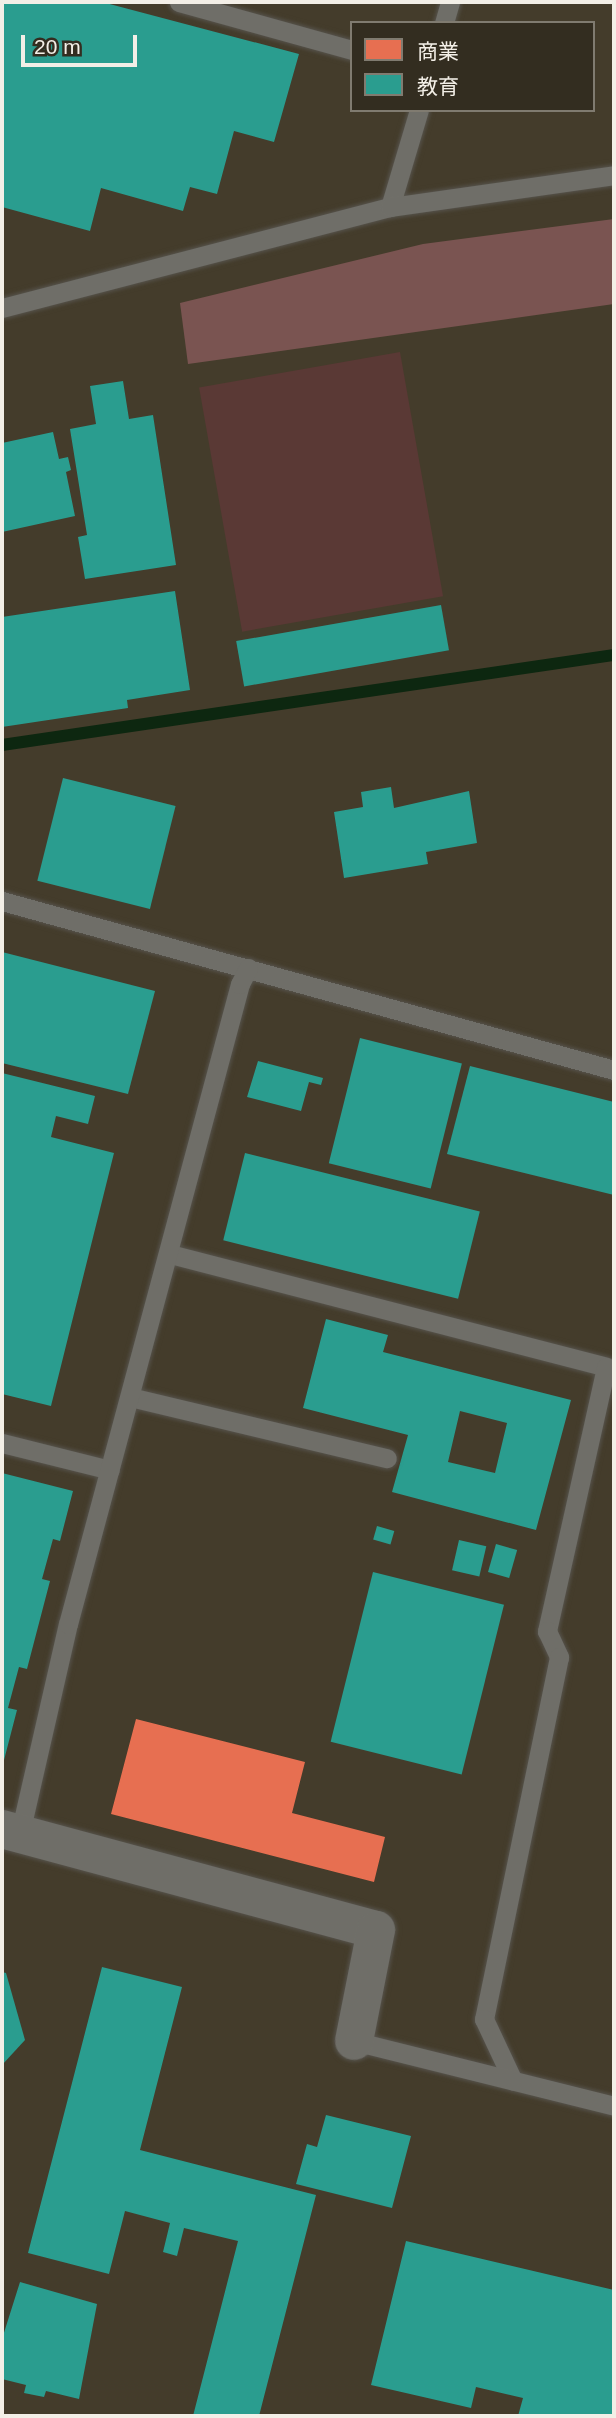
<!DOCTYPE html>
<html>
<head>
<meta charset="utf-8">
<style>
  body { margin:0 }
  #map { position:relative; width:616px; height:2418px; overflow:hidden; background:#39362e; font-family:Helvetica,"Noto Sans JP",sans-serif }
  div>[style] { position:absolute }
  .built>* { inset:0; background:#443c2b }
  .green>* { inset:0; background:#5a3935; transform-origin:0 0 }
  .forest>* { inset:0; background:#7a5451 }
  .shops>* { inset:0; background:#e76f51 }
  .schools>* { inset:0; background:#2a9d8f; transform-origin:0 0 }
  .stream>* { height:12px; margin:-6px; padding:0 6px; transform-origin:6px; border-radius:6px; background:#0d2710 }
  .roads { filter:drop-shadow(0 0 2px #56534c) drop-shadow(0 0 2px #56534c) }
  .service>* { height:19px; margin:-9.5px; padding:0 9.5px; transform-origin:9.5px; border-radius:9.5px; background:#6f6e68 }
  .minor>* { height:38px; margin:-19px; padding:0 19px; transform-origin:19px; border-radius:19px; background:#6f6e68 }
  span { translate:-50% -50%; white-space:nowrap; text-align:center; line-height:1.15; -webkit-text-stroke:7px #332d20; paint-order:stroke }
  .frame { position:absolute; inset:0; border:4px solid #f3efe7; pointer-events:none }
  .legend { position:absolute; left:350px; top:21px; width:245px; height:91px; box-sizing:border-box; background:#332d20; border:2px solid #807b70; margin:0; padding:9px 12px; list-style:none; font-size:21px; color:#f3efe7 }
  .legend li { display:flex; align-items:center; gap:14px; height:35px }
  .legend b { width:35px; border:2px solid #807b70 }
  .scale { position:absolute; left:21px; top:35px; width:116px; height:32px; box-sizing:border-box; border:4px solid #f3efe7; border-top:0; padding-left:9px; font-size:21px; line-height:24px; white-space:nowrap; color:#f3efe7; -webkit-text-stroke:5px #332d20; paint-order:stroke }
</style>
</head>
<body>
<div id="map">
  <div class="built">
    <div style="clip-path:polygon(evenodd,2px 2px,614px 2px,614px 2416px,2px 2416px,2px 2px,352px 23px,593px 23px,593px 110px,352px 110px,352px 23px)"></div>
  </div>
  <div class="green">
    <div style="left:400px;top:352px;width:248px;height:204px;rotate:80deg"></div>
  </div>
  <div class="forest">
    <div style="clip-path:polygon(614px 219px,614px 304px,188px 364px,180px 303px,423px 244px)"></div>
  </div>
  <div class="shops">
    <div style="clip-path:polygon(136px 1719px,305px 1762px,292px 1813px,385px 1837px,374px 1882px,111px 1814px)"></div>
  </div>
  <div class="schools">
    <div style="clip-path:polygon(2px 2px,102px 2px,299px 54px,274px 142px,234px 131px,217px 194px,190px 187px,183px 211px,101px 188px,90px 231px,2px 207px)"></div>
    <div style="clip-path:polygon(123px 381px,129px 419px,153px 415px,176px 565px,85px 579px,78px 537px,87px 535px,70px 429px,96px 424px,90px 386px)"></div>
    <div style="clip-path:polygon(53px 432px,59px 459px,68px 457px,71px 470px,66px 472px,75px 516px,2px 532px,2px 443px)"></div>
    <div style="clip-path:polygon(175px 591px,190px 690px,127px 700px,128px 708px,2px 727px,2px 617px)"></div>
    <div style="left:441px;top:605px;width:46px;height:208px;rotate:80deg"></div>
    <div style="left:63px;top:778px;width:116px;height:106px;rotate:14deg"></div>
    <div style="clip-path:polygon(391px 787px,394px 808px,469px 791px,477px 843px,426px 852px,428px 864px,344px 878px,334px 812px,363px 807px,361px 792px)"></div>
    <div style="clip-path:polygon(2px 952px,155px 991px,128px 1094px,2px 1063px)"></div>
    <div style="left:360px;top:1038px;width:105px;height:129px;rotate:14deg"></div>
    <div style="clip-path:polygon(258px 1061px,323px 1078px,321px 1085px,309px 1082px,301px 1111px,247px 1097px)"></div>
    <div style="clip-path:polygon(470px 1066px,614px 1102px,614px 1195px,447px 1154px)"></div>
    <div style="clip-path:polygon(2px 1073px,95px 1096px,88px 1124px,56px 1116px,51px 1137px,114px 1153px,51px 1406px,2px 1394px)"></div>
    <div style="left:245px;top:1153px;width:242px;height:90px;rotate:14deg"></div>
    <div style="clip-path:polygon(evenodd,326px 1319px,388px 1335px,383px 1352px,571px 1400px,536px 1530px,392px 1492px,408px 1435px,303px 1408px,326px 1319px,460px 1411px,507px 1423px,495px 1473px,448px 1462px,460px 1411px)"></div>
    <div style="clip-path:polygon(2px 1473px,73px 1491px,60px 1541px,53px 1539px,42px 1579px,50px 1581px,27px 1669px,19px 1667px,8px 1708px,17px 1710px,3px 1764px)"></div>
    <div style="left:377px;top:1526px;width:18px;height:14px;rotate:16deg"></div>
    <div style="left:459px;top:1540px;width:28px;height:31px;rotate:13deg"></div>
    <div style="left:496px;top:1544px;width:22px;height:29px;rotate:16deg"></div>
    <div style="left:373px;top:1572px;width:135px;height:175px;rotate:14deg"></div>
    <div style="clip-path:polygon(102px 1967px,182px 1987px,140px 2150px,316px 2195px,259px 2416px,193px 2416px,238px 2241px,184px 2228px,177px 2256px,163px 2252px,170px 2223px,125px 2211px,109px 2274px,28px 2253px)"></div>
    <div style="clip-path:polygon(2px 1972px,6px 1973px,25px 2040px,2px 2065px)"></div>
    <div style="clip-path:polygon(326px 2115px,411px 2136px,392px 2208px,296px 2184px,307px 2144px,317px 2147px)"></div>
    <div style="clip-path:polygon(406px 2241px,614px 2290px,614px 2416px,518px 2416px,523px 2398px,476px 2387px,471px 2408px,371px 2385px)"></div>
    <div style="clip-path:polygon(20px 2282px,97px 2304px,79px 2399px,46px 2391px,44px 2397px,24px 2393px,26px 2385px,2px 2379px,2px 2339px)"></div>
  </div>
  <div class="stream">
    <div style="left:2px;top:745px;width:619px;rotate:-8.37deg"></div>
  </div>
  <div class="roads">
    <div class="service">
      <div style="left:179px;top:2px;width:180px;rotate:15.5deg"></div>
      <div style="left:444px;top:23px;width:22px;rotate:-74deg"></div>
      <div style="left:390px;top:207px;width:101px;rotate:-73.4deg"></div>
      <div style="left:2px;top:308px;width:401px;rotate:-14.6deg"></div>
      <div style="left:390px;top:207px;width:226px;rotate:-8.1deg"></div>
      <div style="left:2px;top:901px;width:635px;rotate:15.44deg"></div>
      <div style="left:170px;top:1254px;width:450px;rotate:14.5deg"></div>
      <div style="left:606px;top:1367px;width:271px;rotate:102.6deg"></div>
      <div style="left:547px;top:1631px;width:29px;rotate:65deg"></div>
      <div style="left:559px;top:1657px;width:370px;rotate:101.7deg"></div>
      <div style="left:484px;top:2019px;width:68px;rotate:64.9deg"></div>
      <div style="left:130px;top:1397px;width:264px;rotate:13.4deg"></div>
      <div style="left:2px;top:1443px;width:111px;rotate:14deg"></div>
      <div style="left:20px;top:1833px;width:214px;rotate:-77.1deg"></div>
      <div style="left:68px;top:1624px;width:663px;rotate:-74.96deg"></div>
      <div style="left:240px;top:984px;width:18px;rotate:-63deg"></div>
      <div style="left:354px;top:2041px;width:268px;rotate:14deg"></div>
    </div>
    <div class="minor">
      <div style="left:2px;top:1829px;width:387px;rotate:15.1deg"></div>
      <div style="left:376px;top:1930px;width:113px;rotate:101.2deg"></div>
    </div>
  </div>
  <div class="frame"></div>
  <ul class="legend">
  <li><b style="height:19px;background:#e76f51"></b>商業</li>
  <li><b style="height:19px;background:#2a9d8f"></b>教育</li>
  </ul>
  <div class="scale">20 m</div>
</div>
</body>
</html>
